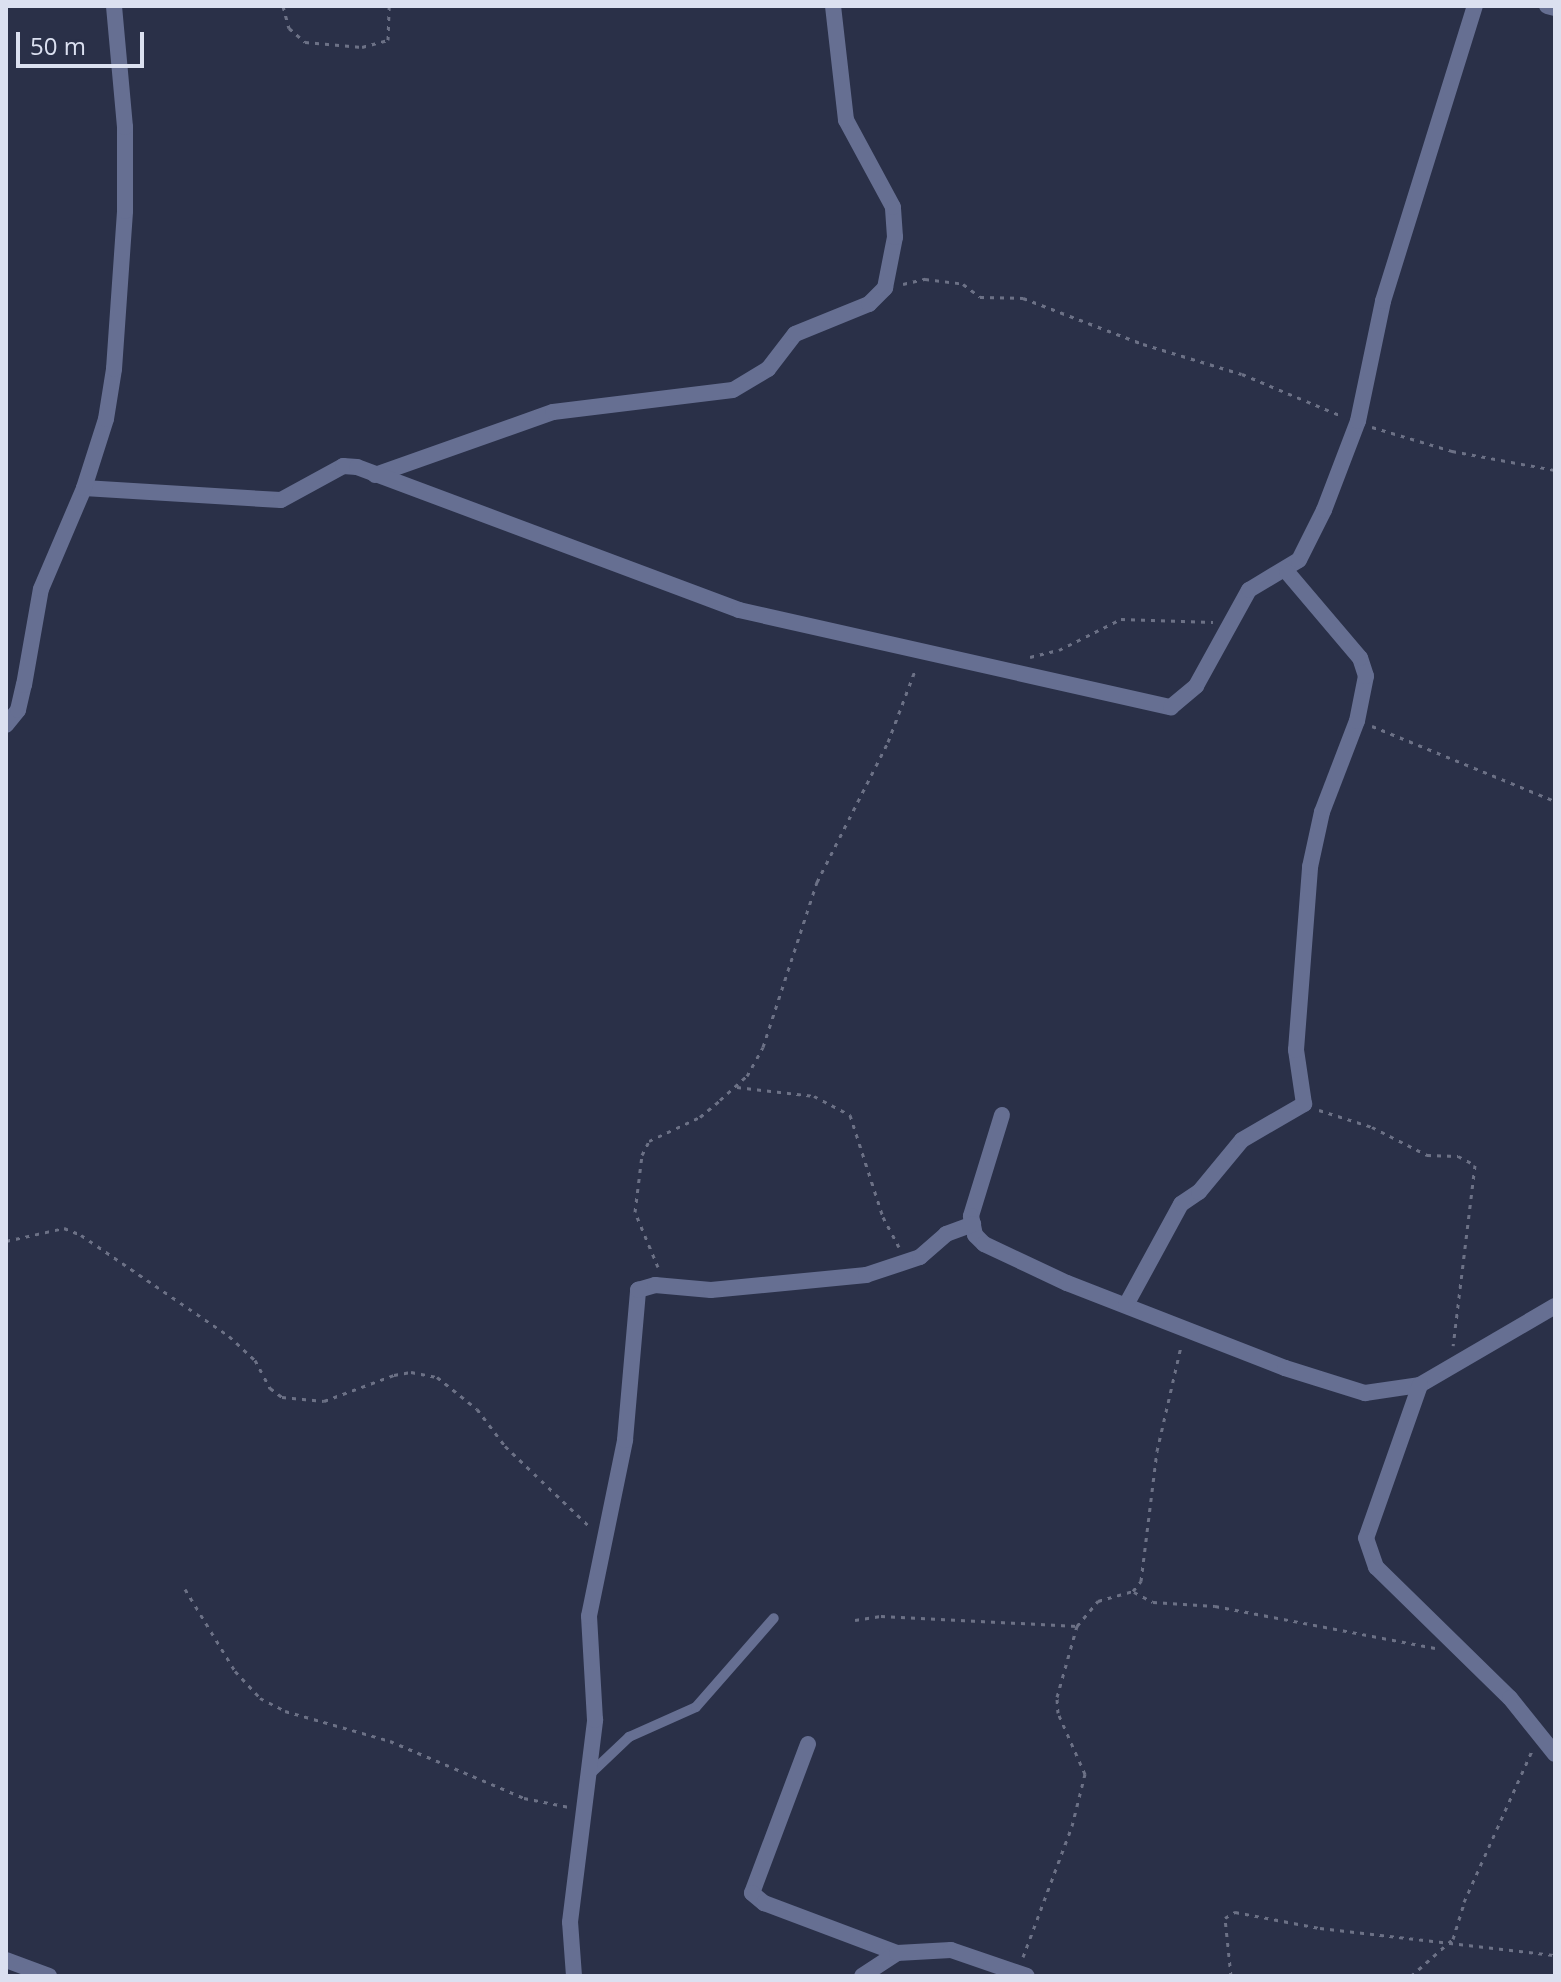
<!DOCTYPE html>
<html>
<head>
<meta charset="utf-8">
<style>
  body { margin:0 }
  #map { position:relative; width:1561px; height:1982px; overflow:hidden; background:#2a3048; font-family:"Open Sans",sans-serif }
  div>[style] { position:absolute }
  .path>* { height:3px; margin-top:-1.5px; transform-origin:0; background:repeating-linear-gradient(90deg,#6c7186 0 4px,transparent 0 10px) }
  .service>* { height:10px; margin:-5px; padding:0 5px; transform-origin:5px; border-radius:5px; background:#666f92 }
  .minor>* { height:16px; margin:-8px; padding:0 8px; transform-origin:8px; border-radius:8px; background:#666f92 }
  .tertiary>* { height:16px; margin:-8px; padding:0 8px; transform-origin:8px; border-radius:8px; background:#666f92 }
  span { translate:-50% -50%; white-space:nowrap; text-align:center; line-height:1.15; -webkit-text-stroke:8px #2a3048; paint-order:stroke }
  .frame { position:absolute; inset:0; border:8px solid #dbe0f0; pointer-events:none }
  .scale { position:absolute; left:16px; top:32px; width:128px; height:36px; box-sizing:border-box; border:4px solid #dbe0f0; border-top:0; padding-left:10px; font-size:24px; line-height:28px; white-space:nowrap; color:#dbe0f0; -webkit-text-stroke:6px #2a3048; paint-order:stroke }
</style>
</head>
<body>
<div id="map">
  <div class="path">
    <div style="left:283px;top:6px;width:23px;rotate:75deg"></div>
    <div style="left:289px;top:28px;width:21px;rotate:41deg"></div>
    <div style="left:305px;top:42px;width:57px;rotate:5deg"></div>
    <div style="left:362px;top:47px;width:27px;rotate:-15deg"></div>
    <div style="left:388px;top:40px;width:34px;rotate:-88deg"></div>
    <div style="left:903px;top:284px;width:23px;rotate:-13deg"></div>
    <div style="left:925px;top:279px;width:38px;rotate:7deg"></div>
    <div style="left:963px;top:284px;width:21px;rotate:37deg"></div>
    <div style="left:980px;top:297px;width:43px;rotate:1.3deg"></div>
    <div style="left:1023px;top:298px;width:129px;rotate:21deg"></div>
    <div style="left:1143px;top:344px;width:103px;rotate:16.9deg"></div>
    <div style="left:1242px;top:374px;width:108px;rotate:22.8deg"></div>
    <div style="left:1372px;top:427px;width:84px;rotate:16.7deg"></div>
    <div style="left:1452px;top:451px;width:105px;rotate:10.5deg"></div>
    <div style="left:1030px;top:657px;width:30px;rotate:-14deg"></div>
    <div style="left:1059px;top:650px;width:69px;rotate:-26.6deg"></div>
    <div style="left:1121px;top:619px;width:92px;rotate:1.9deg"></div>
    <div style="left:1372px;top:726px;width:198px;rotate:22.3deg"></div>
    <div style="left:737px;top:1087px;width:78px;rotate:6.7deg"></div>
    <div style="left:814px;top:1096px;width:41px;rotate:27.8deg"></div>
    <div style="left:850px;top:1115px;width:107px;rotate:72.1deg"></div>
    <div style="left:883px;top:1217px;width:34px;rotate:62deg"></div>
    <div style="left:1319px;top:1110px;width:56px;rotate:17.8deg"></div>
    <div style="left:1372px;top:1127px;width:62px;rotate:27deg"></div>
    <div style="left:1427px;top:1155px;width:31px;rotate:2deg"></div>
    <div style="left:1458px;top:1156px;width:19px;rotate:28deg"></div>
    <div style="left:1475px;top:1165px;width:182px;rotate:96.9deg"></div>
    <div style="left:6px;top:1241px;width:59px;rotate:-12.6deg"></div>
    <div style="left:64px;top:1228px;width:18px;rotate:22deg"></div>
    <div style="left:81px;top:1235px;width:179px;rotate:34.3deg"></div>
    <div style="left:229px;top:1336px;width:35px;rotate:43deg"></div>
    <div style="left:255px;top:1360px;width:32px;rotate:62deg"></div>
    <div style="left:270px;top:1388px;width:15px;rotate:37deg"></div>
    <div style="left:282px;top:1397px;width:42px;rotate:5.4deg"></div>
    <div style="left:324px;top:1401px;width:75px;rotate:-20.4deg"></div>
    <div style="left:394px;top:1375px;width:17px;rotate:-10deg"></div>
    <div style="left:411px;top:1372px;width:26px;rotate:11deg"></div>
    <div style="left:437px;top:1377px;width:51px;rotate:38.7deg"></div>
    <div style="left:477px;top:1409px;width:46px;rotate:52.9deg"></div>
    <div style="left:505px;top:1446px;width:116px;rotate:43.6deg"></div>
    <div style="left:658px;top:1267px;width:60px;rotate:-112.7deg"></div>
    <div style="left:635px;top:1212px;width:57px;rotate:-83deg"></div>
    <div style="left:642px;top:1155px;width:16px;rotate:-63deg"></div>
    <div style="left:649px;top:1141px;width:56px;rotate:-25.2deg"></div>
    <div style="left:700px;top:1117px;width:26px;rotate:-40deg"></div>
    <div style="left:720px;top:1100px;width:36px;rotate:-42deg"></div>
    <div style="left:747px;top:1076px;width:33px;rotate:-61deg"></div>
    <div style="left:763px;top:1047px;width:174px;rotate:-71.9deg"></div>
    <div style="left:817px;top:882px;width:157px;rotate:-63.1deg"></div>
    <div style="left:888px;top:742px;width:79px;rotate:-69.3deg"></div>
    <div style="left:185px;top:1589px;width:96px;rotate:58.6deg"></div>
    <div style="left:235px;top:1671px;width:37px;rotate:47deg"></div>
    <div style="left:260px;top:1698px;width:28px;rotate:27deg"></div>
    <div style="left:285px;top:1711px;width:109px;rotate:15.9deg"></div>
    <div style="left:390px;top:1741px;width:146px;rotate:23deg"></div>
    <div style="left:524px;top:1798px;width:46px;rotate:11.3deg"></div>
    <div style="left:1134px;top:1592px;width:21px;rotate:28deg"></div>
    <div style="left:1153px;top:1602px;width:62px;rotate:3.7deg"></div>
    <div style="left:1215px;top:1606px;width:224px;rotate:10.8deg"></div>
    <div style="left:855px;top:1620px;width:26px;rotate:-9deg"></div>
    <div style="left:881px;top:1616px;width:196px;rotate:2.9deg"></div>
    <div style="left:1023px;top:1957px;width:140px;rotate:-69.5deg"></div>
    <div style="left:1072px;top:1826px;width:54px;rotate:-76deg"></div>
    <div style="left:1085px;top:1774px;width:67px;rotate:-113.9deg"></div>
    <div style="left:1058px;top:1713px;width:16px;rotate:-94deg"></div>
    <div style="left:1057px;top:1697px;width:74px;rotate:-74.3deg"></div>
    <div style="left:1077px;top:1626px;width:33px;rotate:-50deg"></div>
    <div style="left:1098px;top:1601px;width:36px;rotate:-16deg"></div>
    <div style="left:1133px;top:1591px;width:13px;rotate:-51deg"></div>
    <div style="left:1141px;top:1581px;width:131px;rotate:-83deg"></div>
    <div style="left:1157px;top:1451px;width:108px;rotate:-77.1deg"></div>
    <div style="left:1231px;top:1976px;width:58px;rotate:-95.9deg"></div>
    <div style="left:1225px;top:1918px;width:12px;rotate:-31deg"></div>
    <div style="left:1235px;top:1912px;width:86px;rotate:10.7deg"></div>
    <div style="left:1320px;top:1928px;width:237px;rotate:6.6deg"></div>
    <div style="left:1411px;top:1976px;width:56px;rotate:-41.4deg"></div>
    <div style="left:1453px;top:1939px;width:39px;rotate:-73deg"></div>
    <div style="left:1464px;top:1902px;width:166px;rotate:-65.8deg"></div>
  </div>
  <div class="service">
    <div style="left:590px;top:1774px;width:54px;rotate:-43.5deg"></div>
    <div style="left:629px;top:1737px;width:73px;rotate:-24.1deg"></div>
    <div style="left:696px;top:1707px;width:118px;rotate:-48.8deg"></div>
  </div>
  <div class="minor">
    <div style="left:375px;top:475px;width:189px;rotate:-19.5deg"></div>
    <div style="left:553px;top:412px;width:181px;rotate:-7deg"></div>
    <div style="left:733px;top:390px;width:41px;rotate:-31deg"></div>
    <div style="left:768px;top:369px;width:44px;rotate:-52.4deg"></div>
    <div style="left:795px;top:334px;width:80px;rotate:-22.1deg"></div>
    <div style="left:869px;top:304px;width:23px;rotate:-45deg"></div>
    <div style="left:885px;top:288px;width:52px;rotate:-78.9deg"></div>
    <div style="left:895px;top:237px;width:30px;rotate:-94deg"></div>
    <div style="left:893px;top:207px;width:99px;rotate:-118.4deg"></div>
    <div style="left:846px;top:120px;width:115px;rotate:-96.5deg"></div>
    <div style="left:84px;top:488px;width:197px;rotate:3.5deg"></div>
    <div style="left:281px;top:500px;width:71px;rotate:-28.7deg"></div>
    <div style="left:343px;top:466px;width:14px;rotate:4deg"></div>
    <div style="left:357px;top:467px;width:408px;rotate:20.5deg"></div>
    <div style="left:739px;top:610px;width:443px;rotate:12.7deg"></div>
    <div style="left:1171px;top:707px;width:33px;rotate:-40deg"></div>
    <div style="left:1196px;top:686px;width:110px;rotate:-61.1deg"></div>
    <div style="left:1249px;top:590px;width:58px;rotate:-31deg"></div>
    <div style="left:1299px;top:560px;width:56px;rotate:-63.4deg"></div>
    <div style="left:1324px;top:510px;width:95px;rotate:-69.1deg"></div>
    <div style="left:1358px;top:421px;width:123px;rotate:-78.2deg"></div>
    <div style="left:1383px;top:301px;width:309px;rotate:-72.7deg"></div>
    <div style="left:6px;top:725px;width:19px;rotate:-51deg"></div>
    <div style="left:18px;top:710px;width:26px;rotate:-77deg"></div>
    <div style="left:24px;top:685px;width:97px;rotate:-80deg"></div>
    <div style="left:41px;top:589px;width:110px;rotate:-66.9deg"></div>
    <div style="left:84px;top:488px;width:72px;rotate:-72.3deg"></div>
    <div style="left:106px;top:419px;width:51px;rotate:-80.9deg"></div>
    <div style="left:114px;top:369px;width:158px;rotate:-86deg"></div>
    <div style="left:125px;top:211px;width:84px;rotate:-90deg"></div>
    <div style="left:125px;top:127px;width:121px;rotate:-95.2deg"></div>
    <div style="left:1002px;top:1115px;width:106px;rotate:107.1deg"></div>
    <div style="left:971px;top:1216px;width:19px;rotate:78deg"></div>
    <div style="left:975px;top:1235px;width:13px;rotate:45deg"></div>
    <div style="left:984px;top:1244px;width:92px;rotate:25.2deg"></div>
    <div style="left:1067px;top:1283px;width:234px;rotate:21.3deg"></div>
    <div style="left:1285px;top:1368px;width:84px;rotate:17.4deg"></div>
    <div style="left:1365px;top:1393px;width:56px;rotate:-8.3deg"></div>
    <div style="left:1126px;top:1305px;width:115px;rotate:-61.4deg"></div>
    <div style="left:1181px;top:1204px;width:22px;rotate:-34deg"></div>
    <div style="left:1199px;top:1192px;width:67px;rotate:-50.4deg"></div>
    <div style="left:1242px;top:1140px;width:72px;rotate:-30.1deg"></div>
    <div style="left:1304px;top:1104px;width:55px;rotate:-98.4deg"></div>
    <div style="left:1296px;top:1050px;width:184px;rotate:-85.6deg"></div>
    <div style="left:1310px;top:867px;width:56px;rotate:-77.7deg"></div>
    <div style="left:1322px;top:812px;width:97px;rotate:-69deg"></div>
    <div style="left:1357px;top:721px;width:46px;rotate:-78.7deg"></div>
    <div style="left:1366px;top:676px;width:19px;rotate:-108deg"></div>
    <div style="left:1360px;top:658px;width:113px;rotate:-130.3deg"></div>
    <div style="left:1555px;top:1306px;width:156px;rotate:149.7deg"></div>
    <div style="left:1420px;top:1385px;width:162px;rotate:109.4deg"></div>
    <div style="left:1366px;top:1538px;width:31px;rotate:71deg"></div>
    <div style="left:1376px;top:1567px;width:187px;rotate:44.4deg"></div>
    <div style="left:1510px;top:1698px;width:72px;rotate:51.2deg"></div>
    <div style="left:808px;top:1744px;width:159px;rotate:110.6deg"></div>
    <div style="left:752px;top:1893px;width:16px;rotate:40deg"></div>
    <div style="left:764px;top:1903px;width:142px;rotate:20.6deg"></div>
    <div style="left:6px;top:1960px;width:46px;rotate:20.4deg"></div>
    <div style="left:574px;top:1976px;width:54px;rotate:-94.2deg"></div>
    <div style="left:570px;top:1922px;width:204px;rotate:-82.9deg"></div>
    <div style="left:595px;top:1720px;width:104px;rotate:-93.3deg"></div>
    <div style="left:589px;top:1616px;width:180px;rotate:-78.4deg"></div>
    <div style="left:625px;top:1440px;width:151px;rotate:-85deg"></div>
    <div style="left:638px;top:1290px;width:18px;rotate:-16deg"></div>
    <div style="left:655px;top:1285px;width:56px;rotate:5.1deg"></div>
    <div style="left:711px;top:1290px;width:156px;rotate:-5.5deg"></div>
    <div style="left:866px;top:1275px;width:57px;rotate:-18.4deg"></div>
    <div style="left:920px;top:1257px;width:35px;rotate:-41deg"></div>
    <div style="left:946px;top:1234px;width:29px;rotate:-20deg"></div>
    <div style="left:862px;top:1976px;width:42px;rotate:-33.3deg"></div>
    <div style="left:897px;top:1953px;width:54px;rotate:-3.2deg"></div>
    <div style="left:951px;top:1950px;width:80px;rotate:18.9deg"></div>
  </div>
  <div class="tertiary">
    <div style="left:1547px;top:6px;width:8px;rotate:14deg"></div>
  </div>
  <div class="frame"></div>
  <div class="scale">50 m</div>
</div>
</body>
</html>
